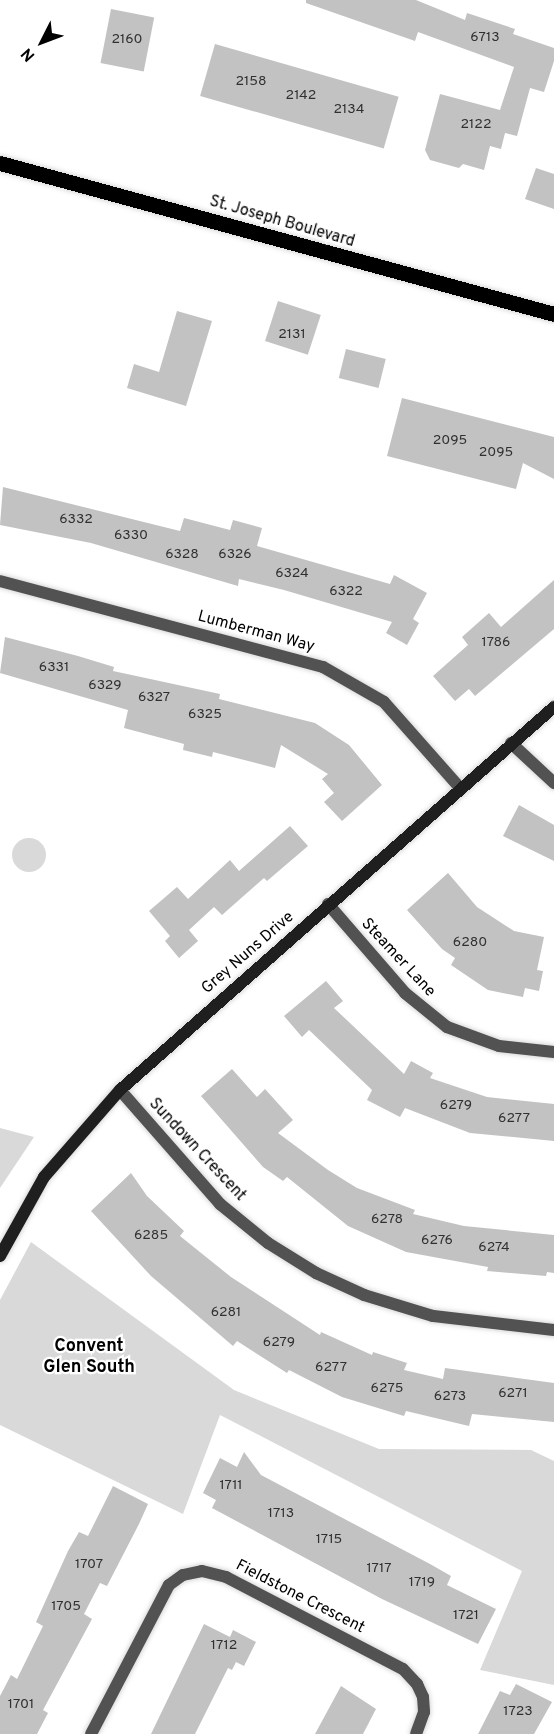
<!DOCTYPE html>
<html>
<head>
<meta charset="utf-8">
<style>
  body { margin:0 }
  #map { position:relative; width:554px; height:1734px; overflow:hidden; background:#fff; font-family:Overpass,sans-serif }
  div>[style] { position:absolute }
  .green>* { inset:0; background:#d9d9d9 }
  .round { border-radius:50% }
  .building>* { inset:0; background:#c2c2c2; transform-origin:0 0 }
  .roads { filter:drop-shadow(0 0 2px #dbdbdb) drop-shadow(0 0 2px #dbdbdb) }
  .street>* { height:12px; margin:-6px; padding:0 6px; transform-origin:6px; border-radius:6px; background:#525252 }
  .secondary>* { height:12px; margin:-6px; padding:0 6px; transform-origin:6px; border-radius:6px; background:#1f1f1f }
  .primary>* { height:15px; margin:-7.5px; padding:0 7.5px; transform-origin:7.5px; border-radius:7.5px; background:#000 }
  span { translate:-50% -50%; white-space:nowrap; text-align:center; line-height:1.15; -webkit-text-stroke:4.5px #fff; paint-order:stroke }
  .number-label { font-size:14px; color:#303030 }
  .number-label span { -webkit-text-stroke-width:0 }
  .street-label { font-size:16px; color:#000 }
  .neighbourhood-label { font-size:18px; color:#000; font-weight:700 }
  .north { position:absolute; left:12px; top:12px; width:60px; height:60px; -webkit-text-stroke:4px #fff; paint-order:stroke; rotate:228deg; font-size:16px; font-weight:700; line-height:24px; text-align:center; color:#000 }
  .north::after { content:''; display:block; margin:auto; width:21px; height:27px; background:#000; clip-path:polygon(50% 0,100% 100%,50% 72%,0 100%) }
</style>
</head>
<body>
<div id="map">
  <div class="green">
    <div class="round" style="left:12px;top:838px;width:34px;height:34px"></div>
    <div style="clip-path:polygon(0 1128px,34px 1137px,0 1188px)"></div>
    <div style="clip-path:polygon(31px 1242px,234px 1390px,379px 1449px,531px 1450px,554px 1461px,554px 1685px,480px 1670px,522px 1571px,220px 1415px,183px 1514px,0 1425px,0 1300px)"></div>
  </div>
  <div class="building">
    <div style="clip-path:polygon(306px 0,416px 0,465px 20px,467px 13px,515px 29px,513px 34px,554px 48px,554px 61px,544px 92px,530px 88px,517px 136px,505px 133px,501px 149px,490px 146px,484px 170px,463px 164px,459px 168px,430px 160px,425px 150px,440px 94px,500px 110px,514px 67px,418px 32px,415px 41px,306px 3px)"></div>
    <div style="left:111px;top:9px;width:44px;height:55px;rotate:11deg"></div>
    <div style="left:215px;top:44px;width:191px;height:54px;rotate:16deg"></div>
    <div style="clip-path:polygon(536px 168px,554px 174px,554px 209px,525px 199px)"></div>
    <div style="left:278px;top:301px;width:45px;height:42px;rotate:18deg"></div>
    <div style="clip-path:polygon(177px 311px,212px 321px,186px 406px,127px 388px,134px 364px,159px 372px)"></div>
    <div style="left:346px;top:349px;width:41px;height:30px;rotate:14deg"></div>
    <div style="clip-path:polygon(402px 398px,554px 437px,554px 479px,523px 463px,516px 489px,387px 456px)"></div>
    <div style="clip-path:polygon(3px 487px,180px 531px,184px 518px,230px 530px,233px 520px,262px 528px,257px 546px,390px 584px,394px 575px,427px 593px,413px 619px,419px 623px,407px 645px,386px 633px,392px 622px,284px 590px,239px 579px,238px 586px,91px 543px,0 525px)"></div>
    <div style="clip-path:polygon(554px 580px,554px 629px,475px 696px,469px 689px,455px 701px,433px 676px,468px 645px,462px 637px,489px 613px,501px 627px)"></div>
    <div style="clip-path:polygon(5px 637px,78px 656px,114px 667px,113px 671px,220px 694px,219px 699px,315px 723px,349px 745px,382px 785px,342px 821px,324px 802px,334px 793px,322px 779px,328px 774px,281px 745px,275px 768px,213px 752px,212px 757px,183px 750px,184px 744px,124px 728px,128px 710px,0 673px)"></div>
    <div style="clip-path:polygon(519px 805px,554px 825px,554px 861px,503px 836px)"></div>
    <div style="clip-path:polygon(290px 826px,308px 846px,267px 881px,264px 878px,222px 915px,214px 907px,189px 930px,198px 941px,179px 958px,165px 941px,170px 936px,149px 911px,177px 887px,188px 899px,230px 860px,239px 871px)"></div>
    <div style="clip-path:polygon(448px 873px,477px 907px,514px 931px,544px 937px,537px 970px,543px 971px,539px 991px,525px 988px,523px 997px,488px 990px,451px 965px,455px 958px,442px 949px,407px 910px)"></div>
    <div style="clip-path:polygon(326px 981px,343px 1001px,334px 1008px,404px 1074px,411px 1061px,433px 1073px,430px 1078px,487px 1097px,554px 1104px,554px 1141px,470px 1133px,405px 1108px,400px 1117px,367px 1100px,372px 1090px,309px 1030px,302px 1037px,284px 1016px)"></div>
    <div style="clip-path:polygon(232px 1069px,257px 1097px,265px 1089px,293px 1120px,278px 1133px,328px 1170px,357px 1188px,415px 1210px,413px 1214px,464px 1226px,554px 1235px,554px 1273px,547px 1272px,546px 1276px,487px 1271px,488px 1267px,406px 1252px,348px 1226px,287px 1177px,283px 1181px,263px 1167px,201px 1096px)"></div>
    <div style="clip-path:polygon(131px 1173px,147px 1196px,184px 1231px,180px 1236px,231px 1277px,320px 1335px,321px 1332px,372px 1355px,373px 1352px,407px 1363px,404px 1370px,443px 1379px,445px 1368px,554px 1383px,554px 1422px,472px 1414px,469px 1426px,406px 1411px,404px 1416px,342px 1397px,289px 1370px,287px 1373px,237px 1341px,233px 1346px,151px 1276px,91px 1211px)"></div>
    <div style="clip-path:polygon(244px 1452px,261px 1475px,430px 1564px,451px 1576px,447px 1585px,496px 1609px,478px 1644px,382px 1599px,212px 1508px,216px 1500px,203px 1493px,220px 1458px,237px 1467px)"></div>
    <div style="clip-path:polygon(113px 1486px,148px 1504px,139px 1524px,107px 1586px,100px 1583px,84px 1614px,92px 1619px,43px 1710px,48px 1713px,37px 1734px,0 1734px,0 1696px,11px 1675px,17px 1679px,43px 1626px,36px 1622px,68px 1551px,79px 1532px,88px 1536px)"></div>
    <div style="clip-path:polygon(204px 1624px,230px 1637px,233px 1630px,256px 1642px,244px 1666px,236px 1662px,232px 1670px,228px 1668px,195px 1734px,151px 1734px)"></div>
    <div style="clip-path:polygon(516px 1684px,552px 1702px,534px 1734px,478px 1734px,500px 1691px,510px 1695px)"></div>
    <div style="clip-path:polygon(341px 1686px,376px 1709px,363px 1734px,315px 1734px)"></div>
  </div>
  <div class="roads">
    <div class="street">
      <div style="left:0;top:581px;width:334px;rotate:14.9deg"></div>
      <div style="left:323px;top:667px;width:70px;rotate:29.8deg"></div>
      <div style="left:384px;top:702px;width:116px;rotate:48.5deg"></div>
      <div style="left:511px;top:743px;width:59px;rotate:42.9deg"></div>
      <div style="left:328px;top:904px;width:118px;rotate:49.1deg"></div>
      <div style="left:405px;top:993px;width:54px;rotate:39deg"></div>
      <div style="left:447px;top:1027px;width:55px;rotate:20.1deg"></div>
      <div style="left:499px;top:1046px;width:55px;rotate:6.2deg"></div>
      <div style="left:120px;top:1090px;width:152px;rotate:48.7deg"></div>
      <div style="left:220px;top:1204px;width:62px;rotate:39.1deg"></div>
      <div style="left:268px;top:1243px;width:57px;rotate:32deg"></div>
      <div style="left:316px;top:1273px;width:53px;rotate:24.6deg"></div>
      <div style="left:364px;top:1295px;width:72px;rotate:16.9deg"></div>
      <div style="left:433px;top:1316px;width:122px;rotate:6.6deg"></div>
      <div style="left:91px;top:1734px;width:168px;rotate:-62.4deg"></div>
      <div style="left:169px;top:1585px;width:17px;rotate:-36deg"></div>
      <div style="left:183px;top:1575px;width:19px;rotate:-12deg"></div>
      <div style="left:202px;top:1571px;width:25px;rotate:14deg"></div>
      <div style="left:226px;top:1577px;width:199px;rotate:27.5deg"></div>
      <div style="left:403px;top:1669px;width:21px;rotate:47deg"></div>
      <div style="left:417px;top:1684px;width:14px;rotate:65deg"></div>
      <div style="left:423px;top:1697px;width:15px;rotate:86deg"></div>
      <div style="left:424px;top:1712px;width:23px;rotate:110deg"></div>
    </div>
    <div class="secondary">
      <div style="left:0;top:1256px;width:90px;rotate:-60.9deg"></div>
      <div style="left:44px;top:1177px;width:116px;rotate:-48.9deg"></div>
      <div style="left:120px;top:1090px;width:579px;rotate:-41.43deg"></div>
    </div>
    <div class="primary">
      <div style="left:0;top:163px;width:574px;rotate:15.25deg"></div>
    </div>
  </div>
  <div class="number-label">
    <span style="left:485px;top:38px">6713</span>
    <span style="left:127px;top:40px">2160</span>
    <span style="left:251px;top:82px">2158</span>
    <span style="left:301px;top:96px">2142</span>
    <span style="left:349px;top:110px">2134</span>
    <span style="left:476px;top:125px">2122</span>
    <span style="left:292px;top:335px">2131</span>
    <span style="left:450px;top:441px">2095</span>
    <span style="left:496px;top:453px">2095</span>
    <span style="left:76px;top:520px">6332</span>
    <span style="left:131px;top:536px">6330</span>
    <span style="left:182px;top:555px">6328</span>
    <span style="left:235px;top:555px">6326</span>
    <span style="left:292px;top:574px">6324</span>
    <span style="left:346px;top:592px">6322</span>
    <span style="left:496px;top:643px">1786</span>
    <span style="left:54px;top:668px">6331</span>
    <span style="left:105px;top:686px">6329</span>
    <span style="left:154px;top:698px">6327</span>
    <span style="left:205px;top:715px">6325</span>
    <span style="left:470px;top:943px">6280</span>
    <span style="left:456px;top:1106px">6279</span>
    <span style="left:514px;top:1119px">6277</span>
    <span style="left:387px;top:1220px">6278</span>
    <span style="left:151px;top:1236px">6285</span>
    <span style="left:437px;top:1241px">6276</span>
    <span style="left:494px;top:1248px">6274</span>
    <span style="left:226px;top:1313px">6281</span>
    <span style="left:279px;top:1343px">6279</span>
    <span style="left:331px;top:1368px">6277</span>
    <span style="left:387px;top:1389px">6275</span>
    <span style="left:513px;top:1394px">6271</span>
    <span style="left:450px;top:1397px">6273</span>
    <span style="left:231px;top:1486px">1711</span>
    <span style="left:281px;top:1514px">1713</span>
    <span style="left:329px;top:1540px">1715</span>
    <span style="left:89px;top:1565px">1707</span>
    <span style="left:379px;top:1569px">1717</span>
    <span style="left:422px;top:1583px">1719</span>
    <span style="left:66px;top:1607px">1705</span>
    <span style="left:466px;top:1616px">1721</span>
    <span style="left:224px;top:1646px">1712</span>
    <span style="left:21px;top:1705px">1701</span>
    <span style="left:518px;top:1712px">1723</span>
  </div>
  <div class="street-label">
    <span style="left:282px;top:222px;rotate:16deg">St. Joseph Boulevard</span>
    <span style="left:256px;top:632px;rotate:15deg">Lumberman Way</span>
    <span style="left:248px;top:953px;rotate:-41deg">Grey Nuns Drive</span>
    <span style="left:398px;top:958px;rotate:47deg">Steamer Lane</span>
    <span style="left:197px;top:1150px;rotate:47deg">Sundown Crescent</span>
    <span style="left:300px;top:1597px;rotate:27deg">Fieldstone Crescent</span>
  </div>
  <div class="neighbourhood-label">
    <span style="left:89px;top:1358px">Convent<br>Glen South</span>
  </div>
  <div class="north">N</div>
</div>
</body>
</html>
